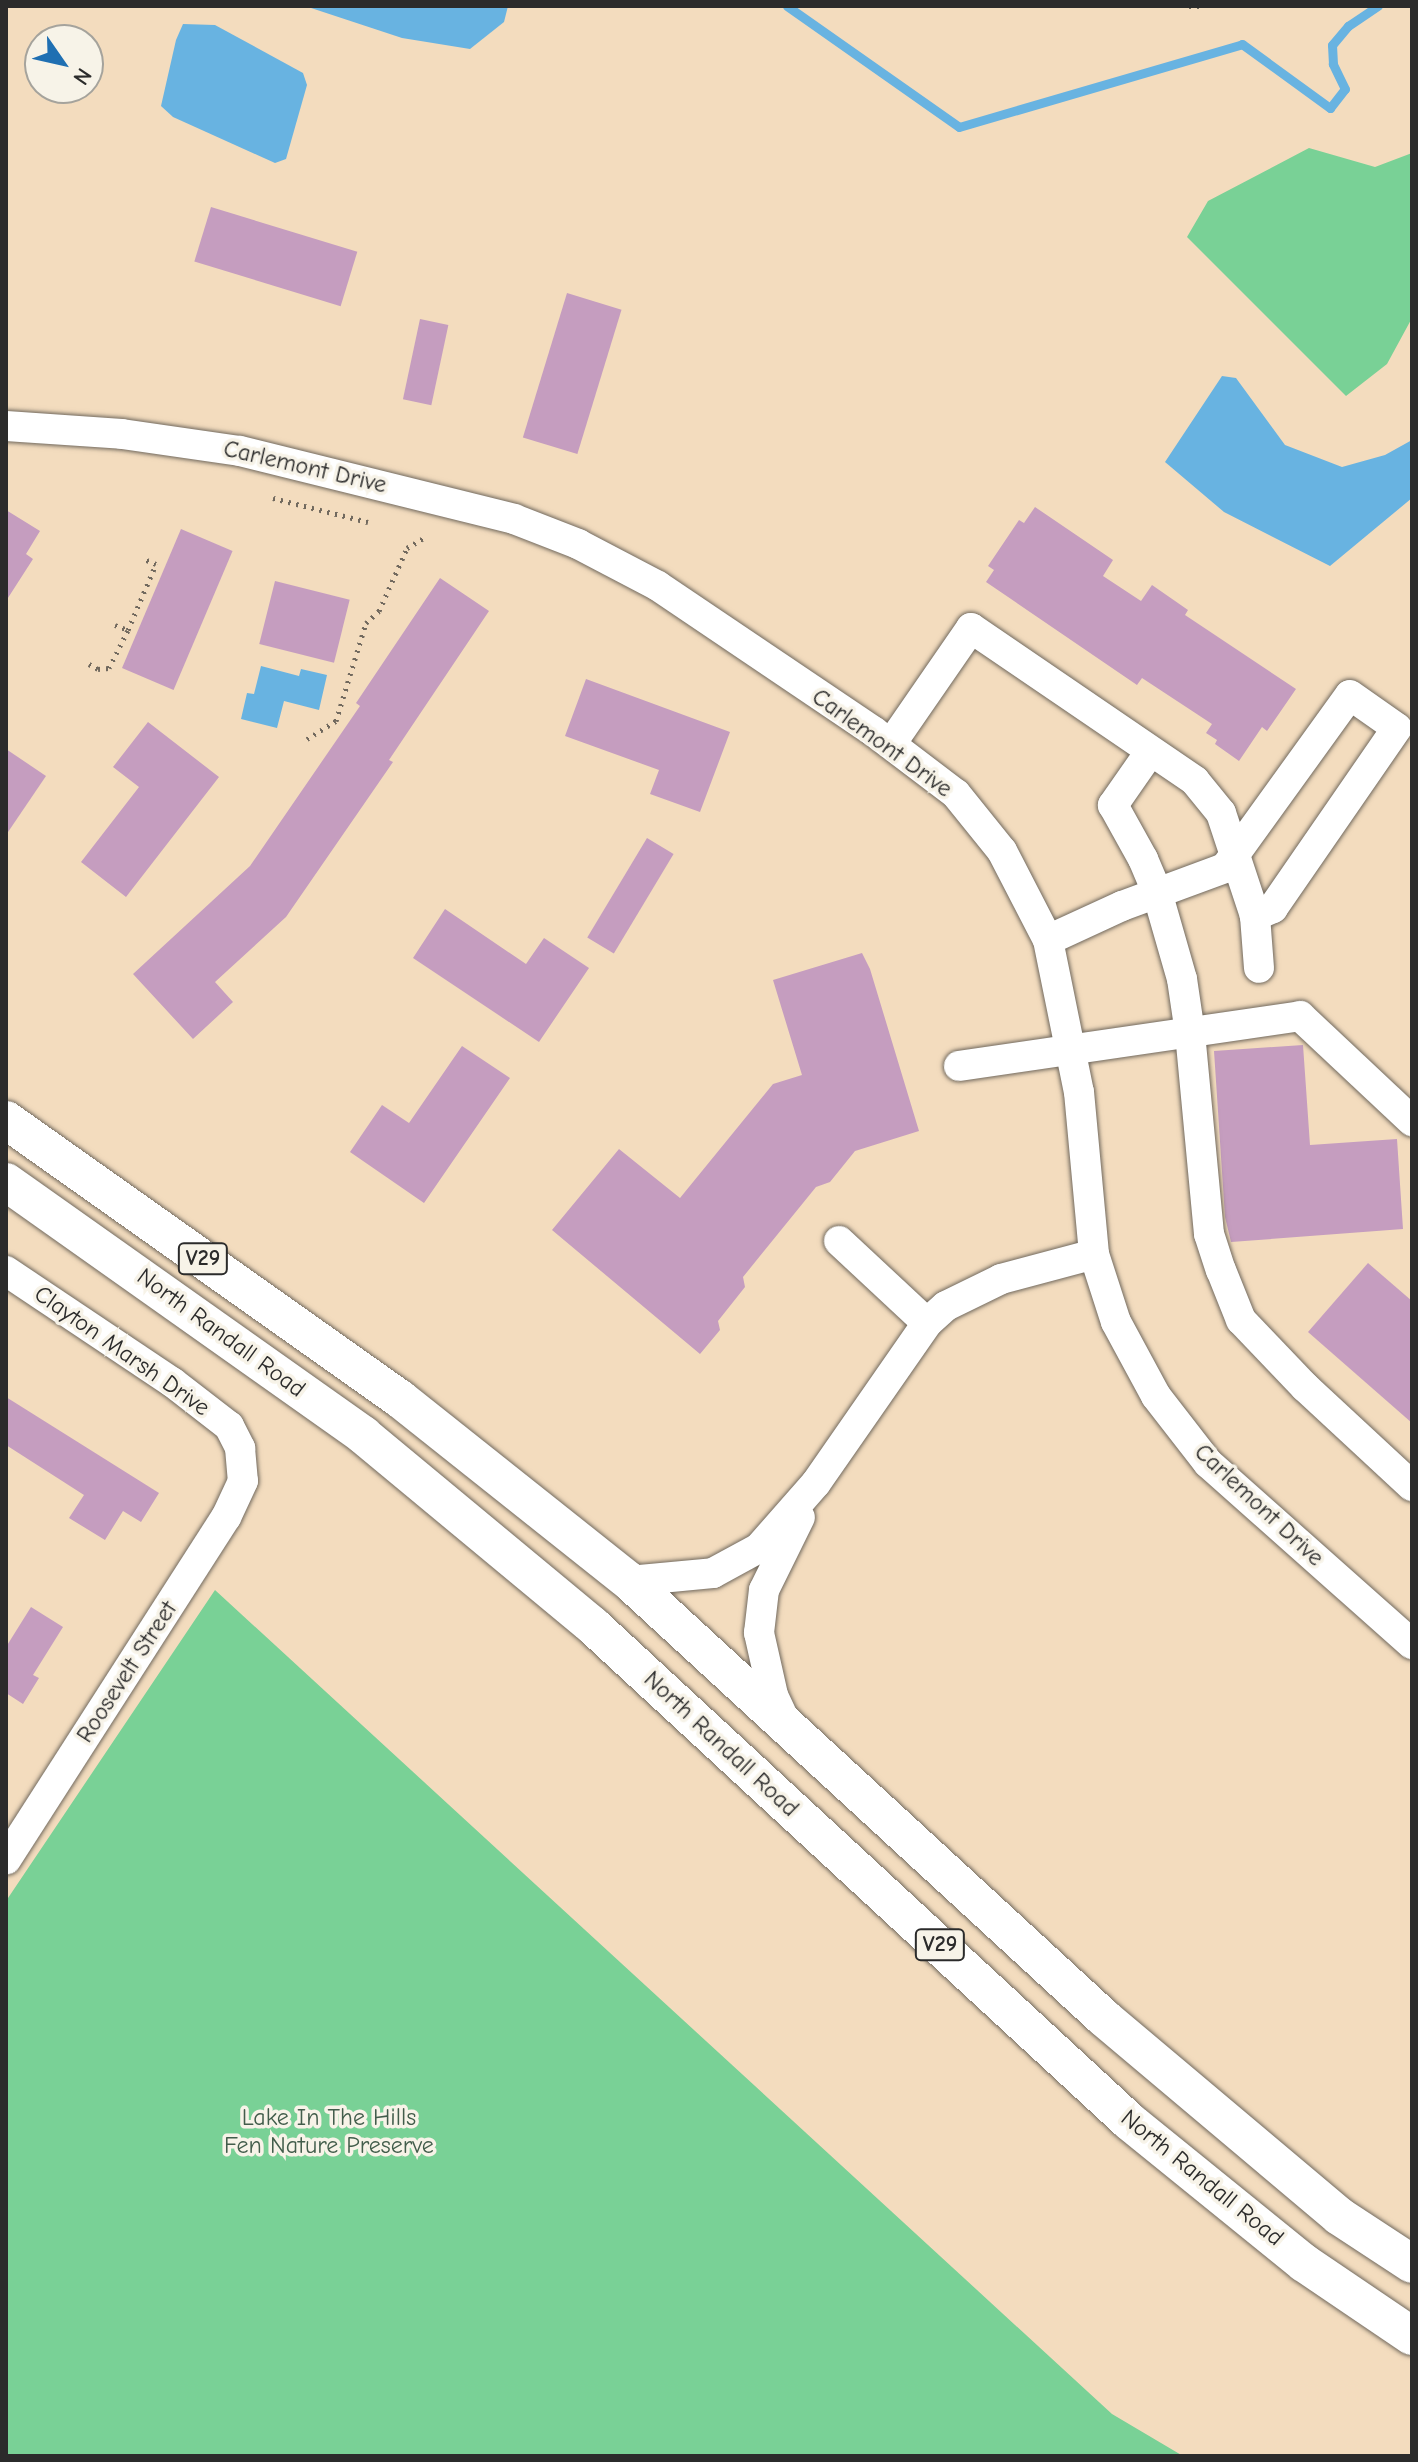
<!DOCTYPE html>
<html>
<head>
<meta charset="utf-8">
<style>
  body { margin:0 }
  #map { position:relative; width:1418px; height:2462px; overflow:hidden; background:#f3dcbe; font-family:"Comic Neue",sans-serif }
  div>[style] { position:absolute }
  .green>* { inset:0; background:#79d196 }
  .water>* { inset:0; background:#68b3e1 }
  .stream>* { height:9px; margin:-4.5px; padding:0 4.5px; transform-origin:4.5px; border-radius:4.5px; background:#68b3e1 }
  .building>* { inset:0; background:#c59dbf; transform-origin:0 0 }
  .path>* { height:5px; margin-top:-2.5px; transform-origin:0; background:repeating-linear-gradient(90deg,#71695e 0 2px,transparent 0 8px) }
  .roads { filter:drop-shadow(0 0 2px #71695e) drop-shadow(0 0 2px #71695e) }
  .minor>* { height:30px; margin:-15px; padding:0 15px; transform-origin:15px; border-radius:15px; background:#fff }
  .major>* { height:38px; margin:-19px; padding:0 19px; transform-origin:19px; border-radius:19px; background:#fff }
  span { translate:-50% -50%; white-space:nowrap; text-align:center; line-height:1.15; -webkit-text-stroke:7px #f7f3e8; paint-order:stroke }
  .shield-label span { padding:2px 6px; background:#f7f3e8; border:2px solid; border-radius:6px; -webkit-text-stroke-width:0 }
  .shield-label { font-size:22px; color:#2b2b2b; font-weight:700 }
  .street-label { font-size:24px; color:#2b2b2b }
  .park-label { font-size:24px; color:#425d4b }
  .frame { position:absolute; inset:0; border:8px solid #2b2b2b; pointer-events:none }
  .north { position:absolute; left:24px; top:24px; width:80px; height:80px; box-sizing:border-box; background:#f7f3e8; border:2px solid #a5a39c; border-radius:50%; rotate:124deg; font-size:22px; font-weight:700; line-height:32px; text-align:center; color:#2b2b2b }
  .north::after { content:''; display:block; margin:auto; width:28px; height:36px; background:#1f6fb2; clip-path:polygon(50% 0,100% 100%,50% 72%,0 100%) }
</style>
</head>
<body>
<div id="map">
  <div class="green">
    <div style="clip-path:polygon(1309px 148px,1375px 167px,1412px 153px,1412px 318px,1387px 364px,1346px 396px,1187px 237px,1208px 201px)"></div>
    <div style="clip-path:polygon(215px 1590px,1112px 2414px,1183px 2456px,6px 2456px,6px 1901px)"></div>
  </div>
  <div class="water">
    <div style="clip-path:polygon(305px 6px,508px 6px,504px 22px,470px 49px,402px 38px)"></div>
    <div style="clip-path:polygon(183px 24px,215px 25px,303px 73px,307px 85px,286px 159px,275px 163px,173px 117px,161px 106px,176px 40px)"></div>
    <div style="clip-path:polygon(1222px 376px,1236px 378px,1285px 445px,1342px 467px,1385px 455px,1412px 440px,1412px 498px,1330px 566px,1224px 512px,1165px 462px)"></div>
    <div style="clip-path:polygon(261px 666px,299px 676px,301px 669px,327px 675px,319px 710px,284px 701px,277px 728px,241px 719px,247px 693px,254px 694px)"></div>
  </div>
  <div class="stream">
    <div style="left:787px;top:6px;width:210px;rotate:35.1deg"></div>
    <div style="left:959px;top:127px;width:295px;rotate:-16.3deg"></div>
    <div style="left:1242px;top:44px;width:109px;rotate:36deg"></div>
    <div style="left:1330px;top:108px;width:24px;rotate:-52deg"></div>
    <div style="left:1345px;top:89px;width:28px;rotate:-116deg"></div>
    <div style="left:1333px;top:64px;width:19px;rotate:-93deg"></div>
    <div style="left:1332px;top:45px;width:25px;rotate:-50deg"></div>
    <div style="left:1348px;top:26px;width:36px;rotate:-34deg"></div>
  </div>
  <div class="building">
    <div style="left:211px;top:207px;width:153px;height:57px;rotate:17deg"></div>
    <div style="left:567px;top:293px;width:57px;height:151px;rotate:17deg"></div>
    <div style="left:420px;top:319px;width:29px;height:82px;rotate:12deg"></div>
    <div style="clip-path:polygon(1035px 507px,1113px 560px,1103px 576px,1141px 601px,1152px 585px,1188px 610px,1185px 615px,1296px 689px,1267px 731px,1262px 727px,1239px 761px,1215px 744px,1217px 740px,1206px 733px,1212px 724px,1142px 678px,1137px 685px,986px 582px,994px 570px,988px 566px,1019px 520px,1024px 523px)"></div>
    <div style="clip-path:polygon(6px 510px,40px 531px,26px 554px,33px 559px,6px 601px)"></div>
    <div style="left:181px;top:529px;width:56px;height:151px;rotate:23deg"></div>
    <div style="clip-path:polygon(440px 578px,489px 611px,389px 760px,393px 762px,286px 917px,215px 982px,233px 1002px,193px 1039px,133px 974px,250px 866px,360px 706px,356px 703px)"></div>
    <div style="left:275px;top:581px;width:77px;height:65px;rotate:14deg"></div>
    <div style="clip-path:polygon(586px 679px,730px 732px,700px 812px,650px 794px,659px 770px,565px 736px)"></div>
    <div style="clip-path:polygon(148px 722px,219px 777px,126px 897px,81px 862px,139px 787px,113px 767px)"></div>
    <div style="clip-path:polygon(6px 749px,46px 776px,6px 835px)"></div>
    <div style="left:647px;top:838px;width:31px;height:116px;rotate:31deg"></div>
    <div style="clip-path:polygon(445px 909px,526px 964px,544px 938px,589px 968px,539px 1042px,413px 958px)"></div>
    <div style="clip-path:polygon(862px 953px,870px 969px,919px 1131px,855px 1151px,830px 1182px,816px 1187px,743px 1277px,745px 1287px,718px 1321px,720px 1330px,700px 1354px,552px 1230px,619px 1149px,680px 1198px,773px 1084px,802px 1075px,773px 980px)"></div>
    <div style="clip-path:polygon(1303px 1045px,1310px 1145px,1397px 1139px,1403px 1229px,1231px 1242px,1225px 1217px,1214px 1051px)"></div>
    <div style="clip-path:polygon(462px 1046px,510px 1078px,424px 1203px,350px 1152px,382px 1105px,409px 1123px)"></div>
    <div style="clip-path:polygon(1368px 1263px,1412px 1301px,1412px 1423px,1308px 1332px)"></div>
    <div style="clip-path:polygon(6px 1397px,159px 1493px,141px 1522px,123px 1511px,105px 1540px,69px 1518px,84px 1495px,6px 1445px)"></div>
    <div style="clip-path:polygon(31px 1607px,63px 1627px,33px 1675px,39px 1678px,23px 1704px,6px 1693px,6px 1647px)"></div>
  </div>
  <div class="path">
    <div style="left:1189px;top:6px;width:14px"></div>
    <div style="left:273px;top:498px;width:98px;rotate:14.2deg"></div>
    <div style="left:115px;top:625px;width:14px;rotate:21deg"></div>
    <div style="left:128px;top:630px;width:72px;rotate:-67deg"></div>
    <div style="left:156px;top:564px;width:13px;rotate:-157deg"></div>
    <div style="left:89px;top:664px;width:10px;rotate:29deg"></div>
    <div style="left:98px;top:669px;width:11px;rotate:-5deg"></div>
    <div style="left:109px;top:668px;width:42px;rotate:-63.4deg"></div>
    <div style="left:307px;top:739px;width:34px;rotate:-32deg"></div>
    <div style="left:336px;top:721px;width:102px;rotate:-73deg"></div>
    <div style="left:366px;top:623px;width:18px;rotate:-43deg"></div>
    <div style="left:379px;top:611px;width:69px;rotate:-66deg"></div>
    <div style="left:407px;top:548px;width:21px;rotate:-31deg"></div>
  </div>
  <div class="roads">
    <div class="minor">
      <div style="left:6px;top:426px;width:116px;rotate:3.9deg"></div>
      <div style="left:122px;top:434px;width:119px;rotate:8.2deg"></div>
      <div style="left:240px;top:451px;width:282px;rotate:13.9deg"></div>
      <div style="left:514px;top:519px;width:69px;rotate:21.3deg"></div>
      <div style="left:578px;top:544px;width:90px;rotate:27.7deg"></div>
      <div style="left:658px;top:586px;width:259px;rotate:34deg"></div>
      <div style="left:873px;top:731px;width:104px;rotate:37.2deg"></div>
      <div style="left:956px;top:794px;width:73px;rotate:51.1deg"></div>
      <div style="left:1002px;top:851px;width:100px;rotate:62.7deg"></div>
      <div style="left:1048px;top:940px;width:155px;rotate:78.5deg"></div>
      <div style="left:1079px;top:1092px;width:163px;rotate:84.7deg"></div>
      <div style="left:1094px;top:1254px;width:71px;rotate:72.1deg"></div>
      <div style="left:1116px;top:1322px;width:84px;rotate:61.6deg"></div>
      <div style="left:1156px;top:1396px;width:85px;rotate:52.2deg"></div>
      <div style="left:1208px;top:1463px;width:273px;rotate:41.6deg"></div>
      <div style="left:891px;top:744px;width:141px;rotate:-55.4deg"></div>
      <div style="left:971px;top:628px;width:271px;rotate:34.3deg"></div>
      <div style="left:1195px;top:781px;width:41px;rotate:50.9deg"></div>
      <div style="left:1221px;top:813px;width:108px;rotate:71.7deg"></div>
      <div style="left:1255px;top:916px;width:52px;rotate:85.6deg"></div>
      <div style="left:1150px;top:752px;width:65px;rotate:124.9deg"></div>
      <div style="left:1113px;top:805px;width:62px;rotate:60.9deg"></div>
      <div style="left:1143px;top:859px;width:36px;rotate:67deg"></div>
      <div style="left:1157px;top:892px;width:91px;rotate:74deg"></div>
      <div style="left:1182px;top:979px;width:55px;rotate:81.6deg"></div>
      <div style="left:1190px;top:1033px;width:202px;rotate:84.6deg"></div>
      <div style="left:1209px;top:1234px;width:38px;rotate:72deg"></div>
      <div style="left:1221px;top:1270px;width:54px;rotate:68.2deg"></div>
      <div style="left:1241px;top:1320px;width:93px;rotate:46.3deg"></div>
      <div style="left:1305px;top:1387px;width:146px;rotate:42.8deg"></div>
      <div style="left:1048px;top:940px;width:81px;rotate:-24.7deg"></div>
      <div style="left:1122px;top:906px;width:110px;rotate:-20.3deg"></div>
      <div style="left:1225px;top:868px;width:213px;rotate:-54.2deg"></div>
      <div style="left:1350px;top:695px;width:57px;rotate:35.1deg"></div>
      <div style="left:1397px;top:728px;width:219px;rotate:124.6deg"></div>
      <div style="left:1273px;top:908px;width:20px;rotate:156deg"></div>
      <div style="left:959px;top:1066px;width:345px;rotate:-8.3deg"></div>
      <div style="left:1300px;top:1016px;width:154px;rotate:43.2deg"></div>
      <div style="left:839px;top:1241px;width:120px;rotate:43deg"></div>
      <div style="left:6px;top:1271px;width:200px;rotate:33.8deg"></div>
      <div style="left:172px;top:1382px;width:72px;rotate:37.7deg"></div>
      <div style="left:229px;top:1426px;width:25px;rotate:63deg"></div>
      <div style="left:240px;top:1448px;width:33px;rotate:85deg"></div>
      <div style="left:243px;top:1481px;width:40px;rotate:115deg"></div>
      <div style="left:226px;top:1517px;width:407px;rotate:122.7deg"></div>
      <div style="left:629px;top:1581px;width:84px;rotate:-5.4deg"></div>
      <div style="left:713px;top:1573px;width:52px;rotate:-28.5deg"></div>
      <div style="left:759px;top:1548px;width:86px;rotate:-48.8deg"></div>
      <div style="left:816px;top:1483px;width:195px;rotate:-55.2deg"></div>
      <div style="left:927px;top:1323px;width:25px;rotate:-42deg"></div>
      <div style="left:946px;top:1306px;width:61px;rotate:-26.1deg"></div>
      <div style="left:1001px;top:1279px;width:96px;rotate:-15deg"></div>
      <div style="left:785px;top:1721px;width:29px;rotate:-115deg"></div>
      <div style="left:773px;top:1695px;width:64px;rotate:-102.7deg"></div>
      <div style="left:759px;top:1633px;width:43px;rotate:-83.4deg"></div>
      <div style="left:764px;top:1590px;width:81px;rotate:-63.7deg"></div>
    </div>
    <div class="major">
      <div style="left:6px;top:1120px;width:483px;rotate:35.3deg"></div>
      <div style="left:400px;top:1399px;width:293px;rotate:38.5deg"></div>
      <div style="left:629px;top:1581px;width:645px;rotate:42.61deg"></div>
      <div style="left:1104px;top:2018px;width:307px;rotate:40.1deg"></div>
      <div style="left:1339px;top:2216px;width:87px;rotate:33.3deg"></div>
      <div style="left:6px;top:1182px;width:438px;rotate:35.3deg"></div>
      <div style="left:363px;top:1435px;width:298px;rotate:39.7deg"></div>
      <div style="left:592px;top:1625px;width:732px;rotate:42.73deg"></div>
      <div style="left:1130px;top:2122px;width:224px;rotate:39deg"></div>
      <div style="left:1304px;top:2263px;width:130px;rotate:34.1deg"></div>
    </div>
  </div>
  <div class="shield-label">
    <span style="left:203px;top:1259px">V29</span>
    <span style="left:940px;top:1945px">V29</span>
  </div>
  <div class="street-label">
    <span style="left:305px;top:467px;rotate:13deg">Carlemont Drive</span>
    <span style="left:882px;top:743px;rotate:36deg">Carlemont Drive</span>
    <span style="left:221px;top:1333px;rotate:36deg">North Randall Road</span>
    <span style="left:122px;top:1351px;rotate:35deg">Clayton Marsh Drive</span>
    <span style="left:1259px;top:1505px;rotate:43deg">Carlemont Drive</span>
    <span style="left:127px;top:1672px;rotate:-57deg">Roosevelt Street</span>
    <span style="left:721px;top:1744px;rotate:43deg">North Randall Road</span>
    <span style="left:1202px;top:2178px;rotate:39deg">North Randall Road</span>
  </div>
  <div class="park-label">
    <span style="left:329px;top:2132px">Lake In The Hills<br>Fen Nature Preserve</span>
  </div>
  <div class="frame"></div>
  <div class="north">N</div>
</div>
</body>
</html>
